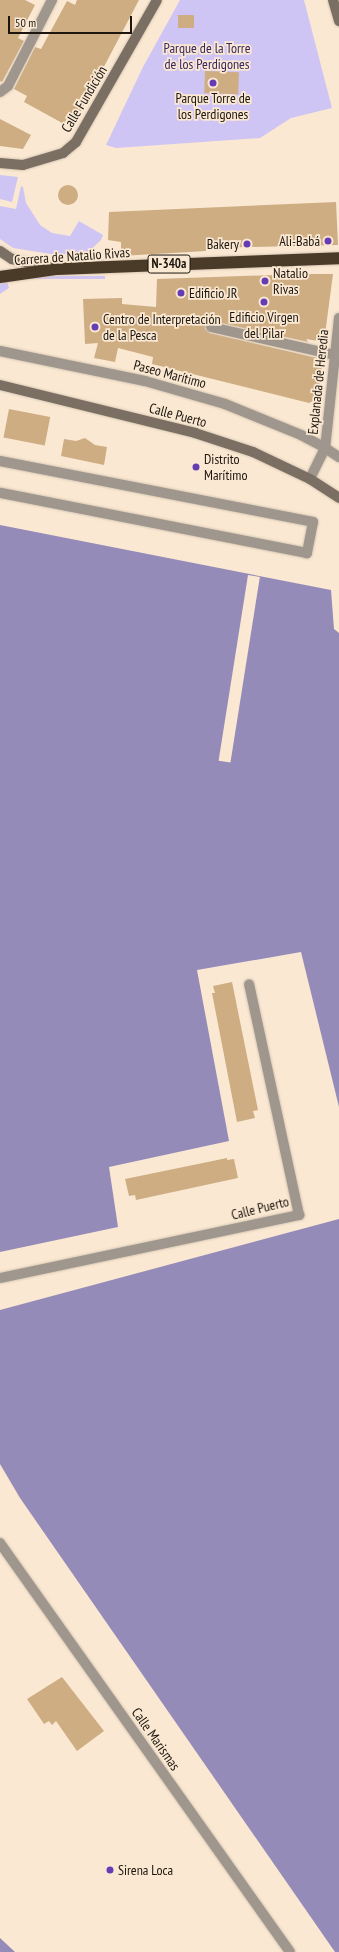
<!DOCTYPE html>
<html>
<head>
<meta charset="utf-8">
<style>
  body { margin:0 }
  #map { position:relative; width:339px; height:1952px; overflow:hidden; background:#fae8d2; font-family:"PT Sans Narrow",sans-serif }
  div>[style] { position:absolute }
  .green>* { inset:0; background:#cfc5f5; transform-origin:0 0 }
  .water>* { inset:0; background:#958bb9 }
  .pier>* { inset:0; background:#fae8d2; transform-origin:0 0 }
  .building>* { inset:0; background:#cead83; transform-origin:0 0 }
  .round { border-radius:50% }
  .roads { filter:drop-shadow(0 0 1px #d6c6b3) drop-shadow(0 0 1px #d6c6b3) }
  .street>* { height:10px; margin:-5px; padding:0 5px; transform-origin:5px; border-radius:5px; background:#9f978e }
  .secondary>* { height:10px; margin:-5px; padding:0 5px; transform-origin:5px; border-radius:5px; background:#7a6f62 }
  .highway>* { height:12px; margin:-6px; padding:0 6px; transform-origin:6px; border-radius:6px; background:#4a3b29 }
  .dots>* { width:11px; height:11px; translate:-50% -50%; box-sizing:border-box; border:2px solid #fae8d2; border-radius:50% }
  span { translate:-50% -50%; white-space:nowrap; text-align:center; line-height:1.15; -webkit-text-stroke:3.5px #fae8d2; paint-order:stroke }
  .shield-label span { padding:1px 3px; background:#fae8d2; border:1px solid; border-radius:3px; -webkit-text-stroke-width:0 }
  .shield-label { font-size:13px; color:#1c160f; font-weight:700 }
  .park-label { font-size:14px; color:#392760 }
  .poi-label { font-size:14px; color:#1c160f }
  .right { translate:-100% -50%; text-align:right }
  .left { translate:0 -50%; text-align:left }
  .street-label { font-size:14px; color:#1c160f }
  .scale { position:absolute; left:8px; top:16px; width:124px; height:18px; box-sizing:border-box; border:2px solid #1c160f; border-top:0; padding-left:5px; font-size:12px; line-height:14px; white-space:nowrap; color:#1c160f; -webkit-text-stroke:3px #fae8d2; paint-order:stroke }
</style>
</head>
<body>
<div id="map">
  <div class="green">
    <div style="clip-path:polygon(180px 0,304px 0,332px 108px,291px 118px,260px 138px,116px 148px,106px 145px,143px 67px)"></div>
    <div style="clip-path:polygon(0 175px,18px 177px,12px 202px,0 199px)"></div>
    <div style="clip-path:polygon(21px 186px,23px 187px,26px 203px,40px 225px,52px 233px,70px 236px,79px 221px,103px 235px,101px 240px,86px 254px,51px 254px,13px 248px,0 239px,0 206px,16px 209px)"></div>
    <div style="left:105px;top:276px;width:3px;height:86px;rotate:90deg"></div>
    <div style="clip-path:polygon(7px 281px,9px 288px,0 294px,0 283px)"></div>
  </div>
  <div class="water">
    <div style="clip-path:polygon(0 525px,331px 590px,334px 629px,339px 633px,339px 1107px,301px 952px,197px 970px,229px 1141px,109px 1167px,118px 1227px,0 1252px)"></div>
    <div style="clip-path:polygon(339px 1219px,339px 1952px,335px 1952px,20px 1498px,0 1464px,0 1310px)"></div>
    <div style="clip-path:polygon(0 1938px,15px 1952px,0 1952px)"></div>
  </div>
  <div class="pier">
    <div style="left:248px;top:575px;width:12px;height:188px;rotate:9deg"></div>
  </div>
  <div class="building">
    <div style="clip-path:polygon(0 0,25px 0,35px 5px,18px 38px,24px 41px,2px 82px,0 81px)"></div>
    <div style="clip-path:polygon(77px 0,139px 0,76px 120px,68px 116px,64px 124px,24px 102px,27px 96px,14px 89px,35px 47px,41px 49px,67px 1px,75px 5px)"></div>
    <div style="left:178px;top:15px;width:16px;height:13px"></div>
    <div style="left:205px;top:71px;width:34px;height:22px;rotate:2deg"></div>
    <div style="clip-path:polygon(0 119px,31px 135px,23px 149px,0 146px)"></div>
    <div class="round" style="left:58px;top:185px;width:20px;height:20px"></div>
    <div style="clip-path:polygon(336px 202px,338px 245px,206px 248px,206px 251px,121px 256px,121px 242px,108px 240px,109px 212px)"></div>
    <div style="clip-path:polygon(303px 274px,333px 274px,324px 342px,306px 339px,308px 342px,212px 321px,207px 322px,205px 329px,210px 333px,317px 358px,322px 366px,317px 399px,309px 403px,152px 364px,153px 357px,118px 348px,115px 362px,94px 358px,98px 343px,85px 344px,83px 299px,122px 298px,122px 304px,156px 307px,157px 279px)"></div>
    <div style="left:9px;top:409px;width:42px;height:29px;rotate:11deg"></div>
    <div style="clip-path:polygon(85px 438px,95px 445px,107px 447px,104px 465px,61px 456px,64px 439px,76px 441px)"></div>
    <div style="clip-path:polygon(232px 982px,258px 1110px,253px 1111px,255px 1118px,237px 1122px,212px 993px,215px 993px,213px 986px)"></div>
    <div style="clip-path:polygon(227px 1158px,227px 1160px,234px 1159px,238px 1178px,136px 1200px,135px 1195px,129px 1196px,125px 1179px)"></div>
    <div style="clip-path:polygon(62px 1677px,104px 1731px,77px 1751px,56px 1721px,52px 1725px,49px 1721px,44px 1724px,27px 1699px)"></div>
  </div>
  <div class="roads">
    <div class="street">
      <div style="left:0;top:92px;width:10px;rotate:-37deg"></div>
      <div style="left:8px;top:86px;width:97px;rotate:-62.9deg"></div>
      <div style="left:339px;top:318px;width:131px;rotate:96.1deg"></div>
      <div style="left:325px;top:448px;width:17px;rotate:33deg"></div>
      <div style="left:211px;top:327px;width:127px;rotate:12.7deg"></div>
      <div style="left:0;top:351px;width:148px;rotate:11.7deg"></div>
      <div style="left:145px;top:381px;width:83px;rotate:16deg"></div>
      <div style="left:225px;top:404px;width:82px;rotate:22.2deg"></div>
      <div style="left:301px;top:435px;width:27px;rotate:28deg"></div>
      <div style="left:325px;top:448px;width:34px;rotate:116deg"></div>
      <div style="left:0;top:461px;width:319px;rotate:11deg"></div>
      <div style="left:313px;top:522px;width:32px;rotate:101deg"></div>
      <div style="left:307px;top:553px;width:313px;rotate:-168.9deg"></div>
      <div style="left:0;top:1278px;width:306px;rotate:-11.9deg"></div>
      <div style="left:299px;top:1215px;width:236px;rotate:-102.2deg"></div>
      <div style="left:0;top:1543px;width:501px;rotate:54.66deg"></div>
    </div>
    <div class="secondary">
      <div style="left:333px;top:0;width:22px;rotate:74deg"></div>
      <div style="left:0;top:163px;width:23px;rotate:5deg"></div>
      <div style="left:23px;top:165px;width:42px;rotate:-16.7deg"></div>
      <div style="left:63px;top:153px;width:17px;rotate:-40deg"></div>
      <div style="left:76px;top:142px;width:163px;rotate:-60.3deg"></div>
      <div style="left:0;top:251px;width:14px;rotate:34deg"></div>
      <div style="left:12px;top:259px;width:42px;rotate:12.4deg"></div>
      <div style="left:0;top:385px;width:201px;rotate:13.8deg"></div>
      <div style="left:195px;top:433px;width:61px;rotate:18.1deg"></div>
      <div style="left:253px;top:452px;width:63px;rotate:25.3deg"></div>
      <div style="left:310px;top:479px;width:35px;rotate:33deg"></div>
    </div>
    <div class="highway">
      <div style="left:0;top:277px;width:58px;rotate:-8deg"></div>
      <div style="left:57px;top:269px;width:282px;rotate:-2.2deg"></div>
    </div>
  </div>
  <div class="dots">
    <div style="left:213px;top:83px;background:#663cb4"></div>
    <div style="left:328px;top:241px;background:#663cb4"></div>
    <div style="left:247px;top:244px;background:#663cb4"></div>
    <div style="left:265px;top:281px;background:#663cb4"></div>
    <div style="left:181px;top:293px;background:#663cb4"></div>
    <div style="left:264px;top:302px;background:#663cb4"></div>
    <div style="left:95px;top:327px;background:#663cb4"></div>
    <div style="left:196px;top:467px;background:#663cb4"></div>
    <div style="left:110px;top:1870px;background:#663cb4"></div>
  </div>
  <div class="shield-label">
    <span style="left:169px;top:264px">N-340a</span>
  </div>
  <div class="park-label">
    <span style="left:207px;top:56px">Parque de la Torre<br>de los Perdigones</span>
  </div>
  <div class="poi-label">
    <span style="left:213px;top:106px">Parque Torre de<br>los Perdigones</span>
    <span class="right" style="left:320px;top:241px">Ali-Babá</span>
    <span class="right" style="left:239px;top:244px">Bakery</span>
    <span class="left" style="left:273px;top:281px">Natalio<br>Rivas</span>
    <span class="left" style="left:189px;top:293px">Edificio JR</span>
    <span style="left:264px;top:325px">Edificio Virgen<br>del Pilar</span>
    <span class="left" style="left:103px;top:327px">Centro de Interpretación<br>de la Pesca</span>
    <span class="left" style="left:204px;top:467px">Distrito<br>Marítimo</span>
    <span class="left" style="left:118px;top:1870px">Sirena Loca</span>
  </div>
  <div class="street-label">
    <span style="left:84px;top:99px;rotate:-59deg">Calle Fundición</span>
    <span style="left:72px;top:256px;rotate:-4deg">Carrera de Natalio Rivas</span>
    <span style="left:170px;top:374px;rotate:15deg">Paseo Marítimo</span>
    <span style="left:318px;top:382px;rotate:-84deg">Explanada de Heredia</span>
    <span style="left:178px;top:415px;rotate:15deg">Calle Puerto</span>
    <span style="left:260px;top:1208px;rotate:-14deg">Calle Puerto</span>
    <span style="left:156px;top:1739px;rotate:55deg">Calle Marismas</span>
  </div>
  <div class="scale">50 m</div>
</div>
</body>
</html>
